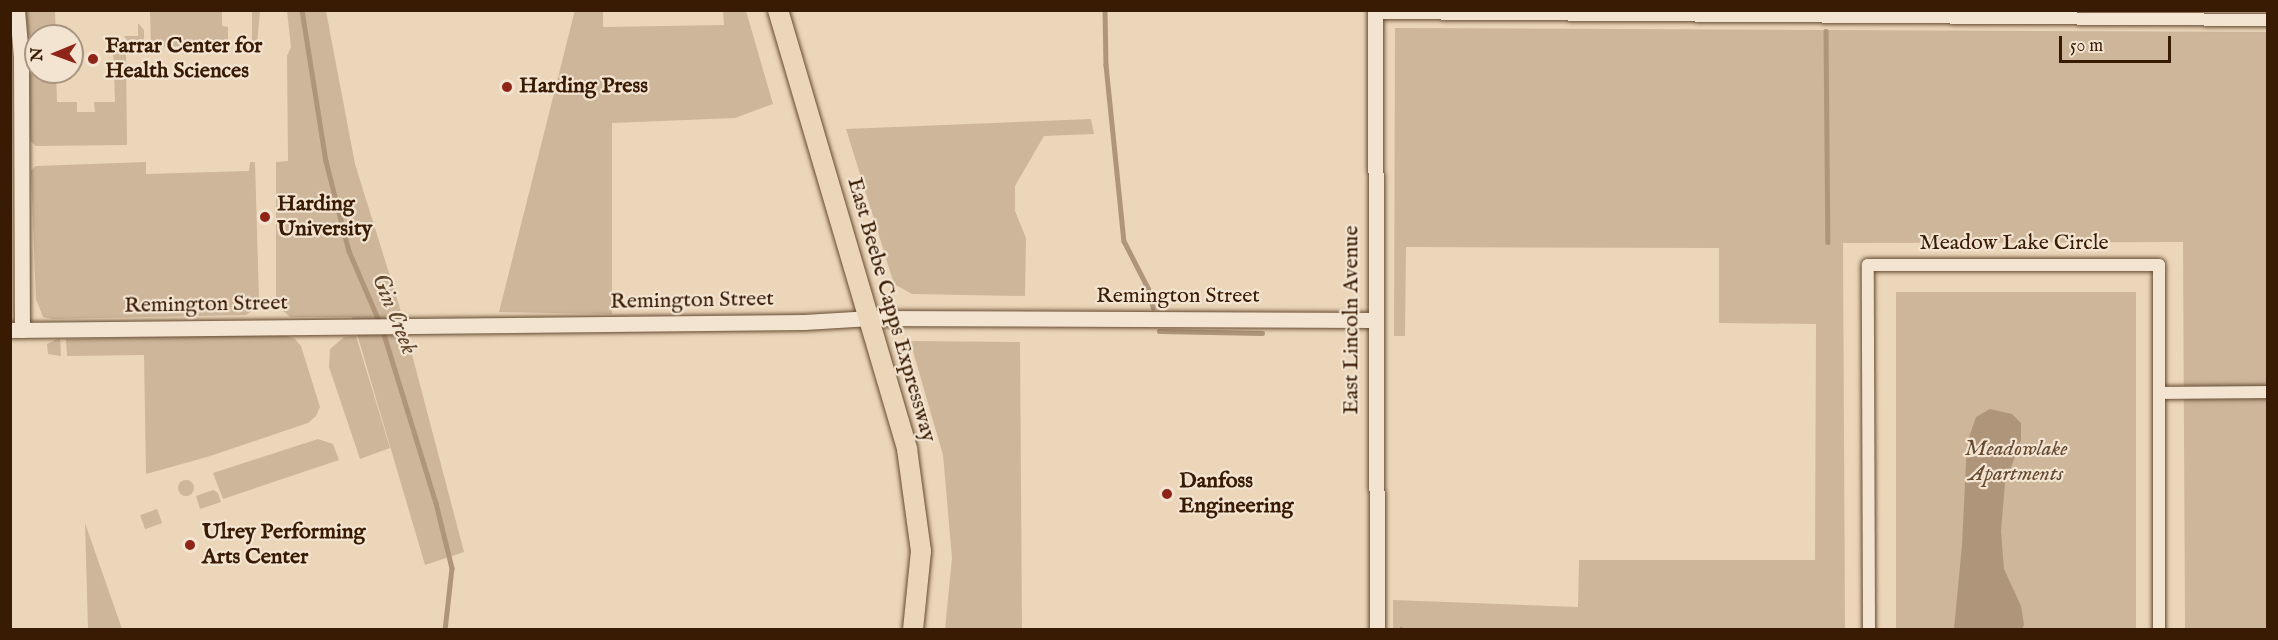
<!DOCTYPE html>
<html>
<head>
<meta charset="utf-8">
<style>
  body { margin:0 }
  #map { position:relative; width:2278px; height:640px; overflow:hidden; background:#ecd6b9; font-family:"IM FELL English",serif }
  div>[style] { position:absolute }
  .green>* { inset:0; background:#cdb69a; transform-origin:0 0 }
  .round { border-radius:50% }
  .water>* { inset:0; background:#af967b }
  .stream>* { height:4.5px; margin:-2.25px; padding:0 2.25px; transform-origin:2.25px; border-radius:2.25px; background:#af967b }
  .roads { filter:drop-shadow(0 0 2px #654a30) drop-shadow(0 0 2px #654a30) }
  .minor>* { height:12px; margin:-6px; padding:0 6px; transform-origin:6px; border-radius:6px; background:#f3e4d2 }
  .tertiary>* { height:15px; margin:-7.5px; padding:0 7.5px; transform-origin:7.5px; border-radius:7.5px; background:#f3e4d2 }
  .primary>* { height:20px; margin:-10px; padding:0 10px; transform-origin:10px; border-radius:10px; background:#ecd6b9 }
  .dots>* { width:16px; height:16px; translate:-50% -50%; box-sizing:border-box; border:3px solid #f3e4d2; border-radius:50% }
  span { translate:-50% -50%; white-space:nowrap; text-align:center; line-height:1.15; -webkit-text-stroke:4.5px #f3e4d2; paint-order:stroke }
  .poi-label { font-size:22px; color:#381b02; font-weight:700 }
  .left { translate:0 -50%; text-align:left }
  .street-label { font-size:22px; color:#381b02 }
  .park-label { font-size:22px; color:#654a30; font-style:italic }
  .water-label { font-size:24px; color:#62462c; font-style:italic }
  .frame { position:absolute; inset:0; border:12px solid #381b02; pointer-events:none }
  .north { position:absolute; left:24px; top:24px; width:60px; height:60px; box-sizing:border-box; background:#f3e4d2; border:2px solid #a8947f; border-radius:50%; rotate:269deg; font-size:16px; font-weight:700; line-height:24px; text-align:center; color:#381b02 }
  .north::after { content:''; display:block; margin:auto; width:21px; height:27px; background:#8f2418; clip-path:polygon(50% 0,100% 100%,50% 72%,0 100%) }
  .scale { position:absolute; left:2059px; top:36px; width:112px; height:27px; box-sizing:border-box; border:3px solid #381b02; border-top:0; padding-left:8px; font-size:18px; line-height:21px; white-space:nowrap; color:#381b02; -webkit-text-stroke:4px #f3e4d2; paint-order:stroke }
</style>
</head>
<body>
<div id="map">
  <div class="green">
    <div style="clip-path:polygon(575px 10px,603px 11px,603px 27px,724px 25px,723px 11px,746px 11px,773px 104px,735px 118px,612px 123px,612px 314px,499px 312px)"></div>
    <div style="clip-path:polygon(25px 11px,55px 11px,56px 36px,36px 36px,36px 72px,56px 72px,57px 102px,77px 102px,77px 112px,95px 112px,94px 102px,115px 102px,113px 46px,116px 42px,126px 53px,127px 145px,36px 146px,30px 141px)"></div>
    <div style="clip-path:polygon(150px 11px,222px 11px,222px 26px,228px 27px,228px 45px,151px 47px)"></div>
    <div style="clip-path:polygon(252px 11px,260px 11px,257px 45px,252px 45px)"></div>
    <div style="clip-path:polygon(287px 11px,326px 11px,355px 164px,399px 305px,464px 552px,425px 565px,352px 317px,290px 317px,281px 309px,276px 299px,276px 162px,288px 161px,287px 56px,291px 47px)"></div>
    <div style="clip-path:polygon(138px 23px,144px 30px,144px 41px,139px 42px,139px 47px,132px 47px,124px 36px,138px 36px)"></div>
    <div style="clip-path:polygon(1395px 28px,2267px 32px,2267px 629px,2185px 629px,2183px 242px,1843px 243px,1845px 629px,1393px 630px,1393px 600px,1578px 607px,1579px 560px,1815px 560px,1816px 324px,1719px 323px,1719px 248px,1406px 247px,1405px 336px,1394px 336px)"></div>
    <div style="clip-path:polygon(1091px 119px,1094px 134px,1044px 136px,1015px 186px,1015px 211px,1026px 238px,1025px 296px,912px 294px,894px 284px,846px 129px)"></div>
    <div style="clip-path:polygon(146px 162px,146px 174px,249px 171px,250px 162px,255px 162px,259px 299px,255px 309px,246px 315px,52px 319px,43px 317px,36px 299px,31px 170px,36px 166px)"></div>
    <div style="left:2136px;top:292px;width:337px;height:240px;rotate:90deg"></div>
    <div style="clip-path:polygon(285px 335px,295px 339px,301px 346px,320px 407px,316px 416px,308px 423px,207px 457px,146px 474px,144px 355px,67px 356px,66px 339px)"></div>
    <div style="clip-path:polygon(356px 336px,390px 448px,360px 459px,329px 367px,330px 349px,344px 337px)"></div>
    <div style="clip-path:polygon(60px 338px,61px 356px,48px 354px,47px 344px)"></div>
    <div style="clip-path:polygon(910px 341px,1020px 342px,1022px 629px,945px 629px,952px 558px,943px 455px)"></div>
    <div style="clip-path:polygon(318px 439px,333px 444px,339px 460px,223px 499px,213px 473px)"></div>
    <div class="round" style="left:178px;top:480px;width:16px;height:16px"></div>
    <div style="clip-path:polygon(213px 490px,218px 493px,221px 502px,200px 509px,196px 496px)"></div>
    <div style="left:157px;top:509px;width:15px;height:18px;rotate:70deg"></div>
    <div style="clip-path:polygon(85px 523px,122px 629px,88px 629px)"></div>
  </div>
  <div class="water">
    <div style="clip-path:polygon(1990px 409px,2012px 414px,2021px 423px,2021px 440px,2005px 484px,2001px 531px,2004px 569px,2021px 606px,2024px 625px,2022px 629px,1954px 629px,1962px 545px,1967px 443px,1976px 417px)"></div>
  </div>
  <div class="stream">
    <div style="left:302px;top:10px;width:153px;rotate:81deg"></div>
    <div style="left:326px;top:161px;width:93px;rotate:75.7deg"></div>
    <div style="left:349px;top:251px;width:78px;rotate:66.7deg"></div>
    <div style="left:1105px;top:10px;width:55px;rotate:89deg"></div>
    <div style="left:1106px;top:65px;width:177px;rotate:84.2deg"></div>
    <div style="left:1124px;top:241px;width:53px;rotate:62.9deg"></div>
    <div style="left:1148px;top:288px;width:20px;rotate:75deg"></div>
    <div style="left:1826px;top:31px;width:211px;rotate:89.5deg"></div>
    <div style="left:383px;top:331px;width:180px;rotate:72.9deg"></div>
    <div style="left:436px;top:503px;width:67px;rotate:76.2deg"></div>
    <div style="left:452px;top:568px;width:62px;rotate:96.4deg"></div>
    <div style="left:1159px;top:331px;width:103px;rotate:1.1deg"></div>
    <div style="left:1401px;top:629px;width:1px;rotate:45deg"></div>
  </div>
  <div class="roads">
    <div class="minor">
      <div style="left:1375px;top:13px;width:893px;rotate:0.45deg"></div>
      <div style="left:2159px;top:393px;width:109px;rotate:-0.5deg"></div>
      <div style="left:1869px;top:630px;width:365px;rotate:-90.2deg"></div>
      <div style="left:1868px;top:265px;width:291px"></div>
      <div style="left:2159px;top:265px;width:365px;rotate:90deg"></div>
    </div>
    <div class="tertiary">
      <div style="left:17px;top:10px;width:47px;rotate:85.1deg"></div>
      <div style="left:21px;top:57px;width:273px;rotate:89.8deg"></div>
      <div style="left:1375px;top:10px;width:620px;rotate:89.82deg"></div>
      <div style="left:10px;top:330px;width:794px;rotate:-0.58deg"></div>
      <div style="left:804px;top:322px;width:67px;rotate:-3.4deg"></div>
      <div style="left:871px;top:318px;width:503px;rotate:0.23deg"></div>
    </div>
    <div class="primary">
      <div style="left:778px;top:10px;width:458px;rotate:73.6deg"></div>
      <div style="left:907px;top:449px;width:103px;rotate:82.2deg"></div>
      <div style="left:921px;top:551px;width:79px;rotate:95.8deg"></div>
    </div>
  </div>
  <div class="dots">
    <div style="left:93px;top:59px;background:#8f2418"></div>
    <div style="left:507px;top:87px;background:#8f2418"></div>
    <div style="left:265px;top:217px;background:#8f2418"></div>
    <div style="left:1167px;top:494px;background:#8f2418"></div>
    <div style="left:190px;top:545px;background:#8f2418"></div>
  </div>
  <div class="poi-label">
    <span class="left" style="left:105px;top:59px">Farrar Center for<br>Health Sciences</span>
    <span class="left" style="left:519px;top:87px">Harding Press</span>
    <span class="left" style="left:277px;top:217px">Harding<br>University</span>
    <span class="left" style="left:1179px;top:494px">Danfoss<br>Engineering</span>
    <span class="left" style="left:202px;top:545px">Ulrey Performing<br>Arts Center</span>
  </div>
  <div class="street-label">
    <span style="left:2014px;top:244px">Meadow Lake Circle</span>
    <span style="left:1178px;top:297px">Remington Street</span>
    <span style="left:692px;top:301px;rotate:-1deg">Remington Street</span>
    <span style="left:206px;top:305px;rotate:-1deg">Remington Street</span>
    <span style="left:891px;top:310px;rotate:74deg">East Beebe Capps Expressway</span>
    <span style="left:1352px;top:320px;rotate:-90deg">East Lincoln Avenue</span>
  </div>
  <div class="park-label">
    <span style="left:2016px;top:462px">Meadowlake<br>Apartments</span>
  </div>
  <div class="water-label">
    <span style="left:394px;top:314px;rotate:68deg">Gin Creek</span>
  </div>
  <div class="frame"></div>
  <div class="north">N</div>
  <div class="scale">50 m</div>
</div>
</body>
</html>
